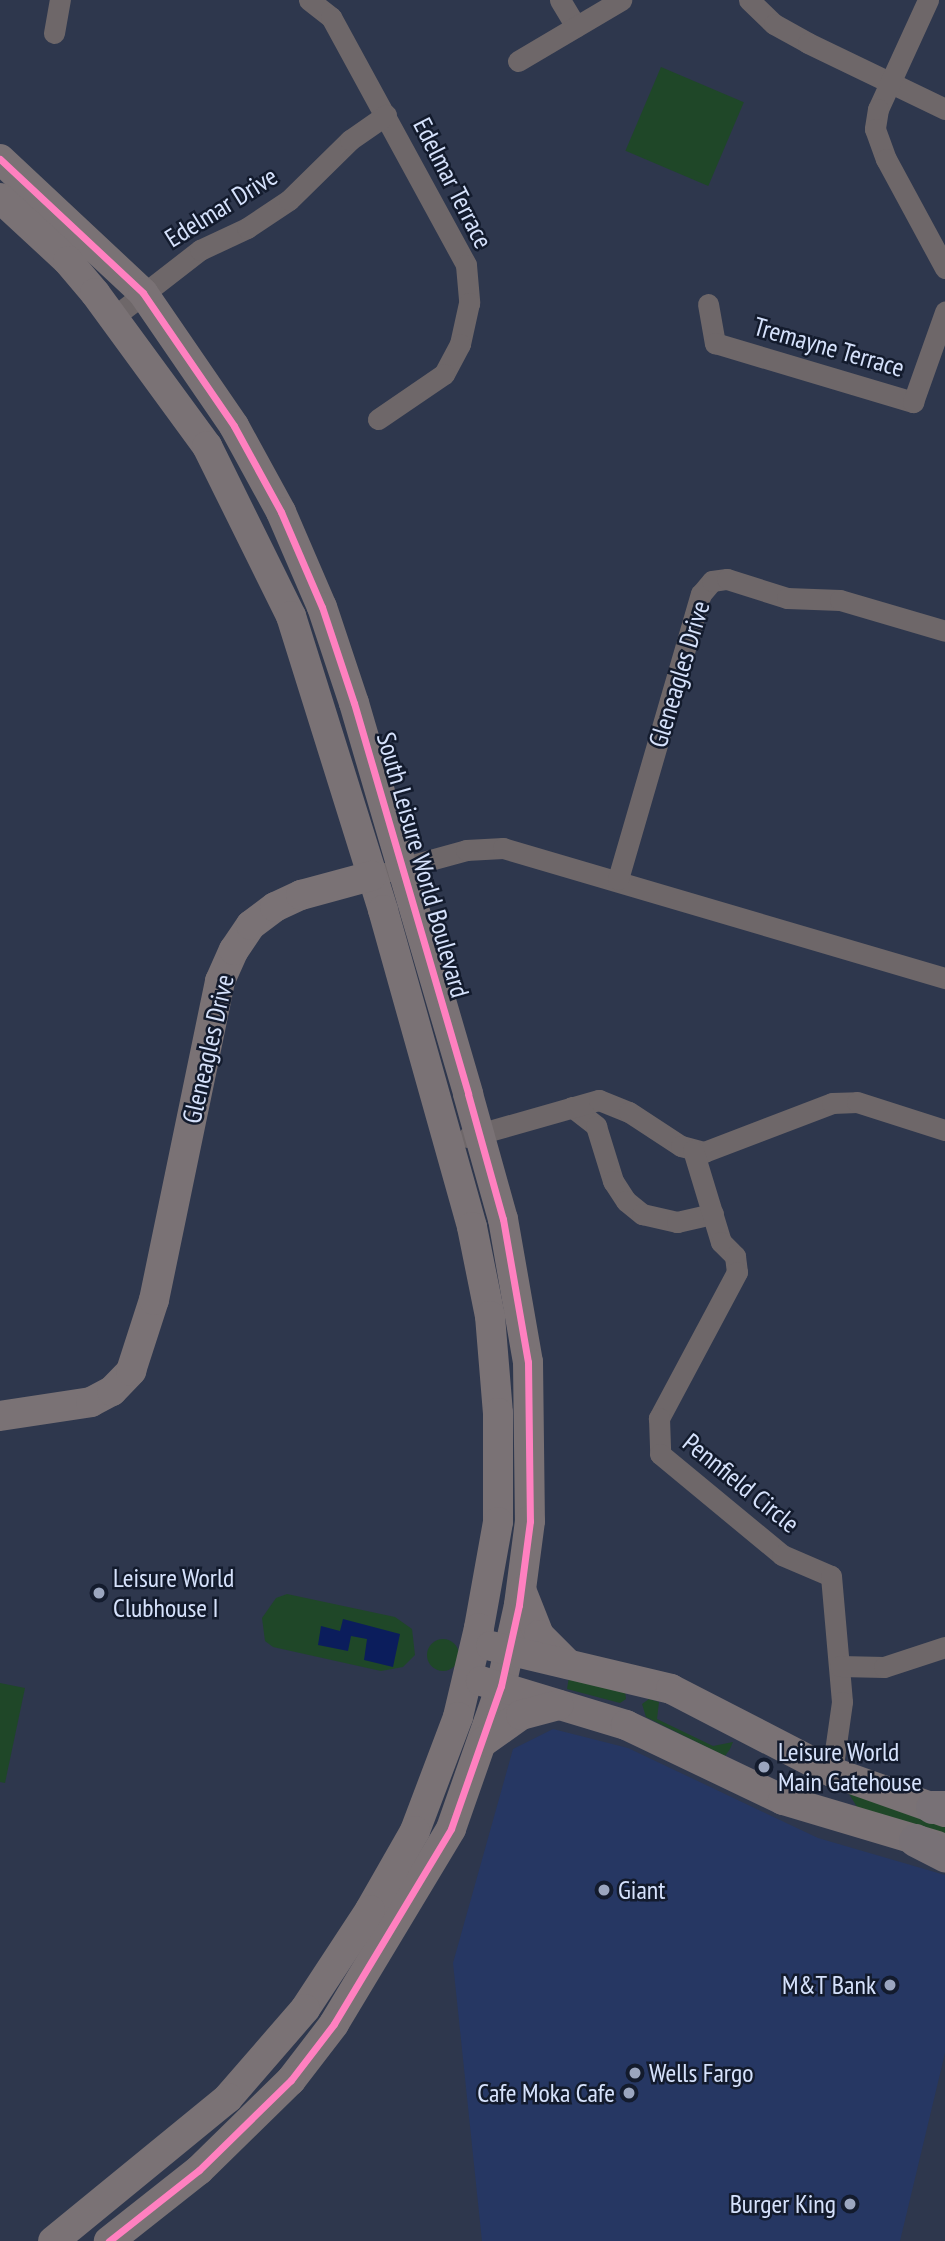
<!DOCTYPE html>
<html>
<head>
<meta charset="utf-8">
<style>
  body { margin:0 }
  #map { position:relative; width:945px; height:2241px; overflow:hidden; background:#2e374d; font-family:"PT Sans Narrow",sans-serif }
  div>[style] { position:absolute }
  .built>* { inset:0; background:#263763 }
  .green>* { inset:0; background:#1f4728; transform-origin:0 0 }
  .round { border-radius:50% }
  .water>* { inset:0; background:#0b1d5c }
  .street>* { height:21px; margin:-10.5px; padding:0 10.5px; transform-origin:10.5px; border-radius:10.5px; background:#6e6769 }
  .secondary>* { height:30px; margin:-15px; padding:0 15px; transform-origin:15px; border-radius:15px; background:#7a7275 }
  .primary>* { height:33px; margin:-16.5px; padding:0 16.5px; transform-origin:16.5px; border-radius:16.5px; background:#787176 }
  .cycleway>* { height:7px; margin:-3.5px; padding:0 3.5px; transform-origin:3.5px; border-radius:3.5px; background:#ff80c0 }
  .dots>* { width:19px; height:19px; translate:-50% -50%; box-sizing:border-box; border:4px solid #131b2d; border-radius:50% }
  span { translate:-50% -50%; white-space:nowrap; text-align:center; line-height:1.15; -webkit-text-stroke:5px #131b2d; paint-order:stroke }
  .street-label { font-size:26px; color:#d6e2fc }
  .poi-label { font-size:26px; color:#d6e2fc }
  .left { translate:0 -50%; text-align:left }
  .right { translate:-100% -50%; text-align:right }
</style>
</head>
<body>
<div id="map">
  <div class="built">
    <div style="clip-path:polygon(553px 1729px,628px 1748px,818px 1838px,945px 1875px,945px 2053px,900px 2241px,482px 2241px,453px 1963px,513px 1749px)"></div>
  </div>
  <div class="green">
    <div style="left:661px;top:67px;width:90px;height:91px;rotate:23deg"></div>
    <div style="clip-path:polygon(287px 1594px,395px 1617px,412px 1629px,415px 1655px,403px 1667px,381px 1671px,273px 1647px,265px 1641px,262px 1618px,276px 1598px)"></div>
    <div class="round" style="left:427px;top:1639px;width:32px;height:32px"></div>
    <div style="clip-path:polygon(569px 1677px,625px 1691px,626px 1699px,620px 1703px,567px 1689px)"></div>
    <div style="clip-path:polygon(0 1683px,25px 1688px,5px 1783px,0 1782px)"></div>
    <div style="clip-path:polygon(649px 1699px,659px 1702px,657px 1719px,713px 1746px,733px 1742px,730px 1749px,725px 1756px,646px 1717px,642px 1704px)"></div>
    <div style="clip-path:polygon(849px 1794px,945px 1823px,945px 1837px,859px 1810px)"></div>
  </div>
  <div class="water">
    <div style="clip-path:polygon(343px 1619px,400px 1634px,393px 1667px,364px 1660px,367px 1639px,351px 1636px,348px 1651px,318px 1645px,321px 1626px,340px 1631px)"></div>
  </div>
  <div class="street">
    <div style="left:309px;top:0;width:28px;rotate:38deg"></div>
    <div style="left:331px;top:17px;width:282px;rotate:61.4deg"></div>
    <div style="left:466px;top:265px;width:38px;rotate:85deg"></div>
    <div style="left:469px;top:303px;width:42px;rotate:102.4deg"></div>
    <div style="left:460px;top:344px;width:34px;rotate:118deg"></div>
    <div style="left:444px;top:374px;width:80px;rotate:145.7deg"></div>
    <div style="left:560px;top:0;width:31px;rotate:59deg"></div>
    <div style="left:749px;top:0;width:35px;rotate:44deg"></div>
    <div style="left:774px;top:24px;width:39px;rotate:29deg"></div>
    <div style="left:808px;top:43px;width:152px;rotate:25.7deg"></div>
    <div style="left:928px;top:0;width:120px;rotate:114.6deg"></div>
    <div style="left:878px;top:109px;width:20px;rotate:99deg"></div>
    <div style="left:875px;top:129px;width:32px;rotate:70deg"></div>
    <div style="left:886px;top:159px;width:124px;rotate:61.6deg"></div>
    <div style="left:54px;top:33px;width:34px;rotate:-80deg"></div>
    <div style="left:518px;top:61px;width:120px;rotate:-30.6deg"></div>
    <div style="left:708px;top:304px;width:40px;rotate:80deg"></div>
    <div style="left:715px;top:343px;width:207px;rotate:16.6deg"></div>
    <div style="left:913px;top:402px;width:96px;rotate:-70.4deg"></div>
    <div style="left:115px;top:316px;width:108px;rotate:-37.8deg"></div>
    <div style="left:200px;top:250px;width:52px;rotate:-25.1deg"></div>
    <div style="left:247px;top:228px;width:50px;rotate:-33.7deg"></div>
    <div style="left:289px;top:200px;width:86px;rotate:-44.5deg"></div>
    <div style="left:350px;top:140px;width:44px;rotate:-34.8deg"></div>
    <div style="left:390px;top:871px;width:79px;rotate:-15.4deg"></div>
    <div style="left:466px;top:850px;width:37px;rotate:-3deg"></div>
    <div style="left:503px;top:848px;width:461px;rotate:16.4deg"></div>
    <div style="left:618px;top:879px;width:297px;rotate:-73.8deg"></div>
    <div style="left:701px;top:594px;width:17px;rotate:-50deg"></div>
    <div style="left:712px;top:581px;width:15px;rotate:-8deg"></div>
    <div style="left:727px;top:579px;width:63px;rotate:17.6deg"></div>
    <div style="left:787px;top:598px;width:53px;rotate:2.2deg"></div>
    <div style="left:840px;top:600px;width:109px;rotate:16.4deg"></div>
    <div style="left:572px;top:1107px;width:31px;rotate:38deg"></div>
    <div style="left:596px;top:1126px;width:58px;rotate:72.8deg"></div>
    <div style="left:613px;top:1181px;width:24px;rotate:57deg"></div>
    <div style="left:626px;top:1201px;width:21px;rotate:39deg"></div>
    <div style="left:642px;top:1214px;width:36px;rotate:13deg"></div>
    <div style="left:677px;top:1222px;width:37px;rotate:-13deg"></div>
    <div style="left:468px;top:1137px;width:136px;rotate:-15.8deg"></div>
    <div style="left:599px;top:1100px;width:32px;rotate:22deg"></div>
    <div style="left:629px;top:1112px;width:62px;rotate:33.2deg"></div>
    <div style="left:681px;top:1146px;width:24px;rotate:15deg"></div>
    <div style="left:704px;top:1152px;width:137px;rotate:-20.9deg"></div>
    <div style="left:832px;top:1103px;width:25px;rotate:-2deg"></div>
    <div style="left:857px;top:1102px;width:92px;rotate:17.7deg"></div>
    <div style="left:693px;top:1150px;width:96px;rotate:73.1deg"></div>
    <div style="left:721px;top:1242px;width:20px;rotate:45deg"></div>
    <div style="left:735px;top:1256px;width:16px;rotate:83deg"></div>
    <div style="left:737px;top:1272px;width:166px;rotate:118.1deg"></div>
    <div style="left:659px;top:1418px;width:36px;rotate:88deg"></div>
    <div style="left:660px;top:1454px;width:158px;rotate:39.6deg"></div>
    <div style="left:782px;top:1555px;width:53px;rotate:23.2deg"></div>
    <div style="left:831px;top:1576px;width:126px;rotate:85deg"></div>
    <div style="left:842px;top:1702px;width:71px;rotate:98.1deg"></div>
    <div style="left:840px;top:1666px;width:44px;rotate:1.3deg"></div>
    <div style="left:884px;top:1667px;width:64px;rotate:-18.2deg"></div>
  </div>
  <div class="secondary">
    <div style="left:0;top:159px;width:196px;rotate:43.1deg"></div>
    <div style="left:143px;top:293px;width:161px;rotate:55.6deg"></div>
    <div style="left:234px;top:426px;width:98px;rotate:61.3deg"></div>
    <div style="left:281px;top:512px;width:103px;rotate:66.7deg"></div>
    <div style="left:322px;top:607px;width:101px;rotate:71.6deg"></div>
    <div style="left:354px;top:703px;width:407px;rotate:73.7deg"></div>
    <div style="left:468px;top:1094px;width:130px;rotate:74.4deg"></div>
    <div style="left:503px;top:1219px;width:145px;rotate:80.1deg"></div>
    <div style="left:528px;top:1362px;width:159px;rotate:89.3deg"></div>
    <div style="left:530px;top:1521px;width:85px;rotate:97.5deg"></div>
    <div style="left:519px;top:1605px;width:83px;rotate:102.5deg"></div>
    <div style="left:501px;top:1686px;width:151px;rotate:109.3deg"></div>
    <div style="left:451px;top:1829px;width:227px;rotate:121deg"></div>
    <div style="left:334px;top:2024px;width:71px;rotate:127.5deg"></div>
    <div style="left:291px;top:2080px;width:129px;rotate:135.6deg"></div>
    <div style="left:199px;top:2170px;width:115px;rotate:141.7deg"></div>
    <div style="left:0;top:198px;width:93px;rotate:42.8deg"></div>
    <div style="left:68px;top:261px;width:42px;rotate:49.8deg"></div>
    <div style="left:95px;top:293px;width:190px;rotate:53.8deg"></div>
    <div style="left:207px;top:446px;width:190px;rotate:63.7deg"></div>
    <div style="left:291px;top:616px;width:308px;rotate:72.6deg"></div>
    <div style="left:383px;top:910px;width:329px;rotate:74.3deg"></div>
    <div style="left:472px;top:1227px;width:91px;rotate:78.6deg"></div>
    <div style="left:490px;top:1316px;width:97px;rotate:85.3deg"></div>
    <div style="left:498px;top:1413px;width:109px;rotate:90deg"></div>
    <div style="left:498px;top:1522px;width:108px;rotate:100.2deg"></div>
    <div style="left:479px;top:1628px;width:91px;rotate:103.3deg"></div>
    <div style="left:458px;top:1717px;width:122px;rotate:110.7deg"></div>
    <div style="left:415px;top:1831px;width:91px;rotate:119.7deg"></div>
    <div style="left:370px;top:1910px;width:118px;rotate:123.3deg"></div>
    <div style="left:305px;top:2009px;width:118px;rotate:130.9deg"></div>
    <div style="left:228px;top:2098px;width:226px;rotate:140.7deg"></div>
    <div style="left:0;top:1416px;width:92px;rotate:-8.7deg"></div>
    <div style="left:91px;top:1402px;width:24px;rotate:-28deg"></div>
    <div style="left:112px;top:1391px;width:28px;rotate:-46deg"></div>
    <div style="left:131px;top:1371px;width:75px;rotate:-72.1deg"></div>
    <div style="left:154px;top:1300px;width:326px;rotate:-78.3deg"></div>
    <div style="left:220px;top:981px;width:34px;rotate:-66deg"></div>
    <div style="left:234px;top:950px;width:30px;rotate:-56deg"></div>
    <div style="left:251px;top:925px;width:30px;rotate:-37deg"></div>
    <div style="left:275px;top:907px;width:29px;rotate:-25deg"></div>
    <div style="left:301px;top:895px;width:73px;rotate:-15.2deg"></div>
    <div style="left:522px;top:1592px;width:46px;rotate:68.4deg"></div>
    <div style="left:539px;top:1635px;width:41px;rotate:45deg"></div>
    <div style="left:491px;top:1646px;width:185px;rotate:13.4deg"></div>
    <div style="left:671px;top:1689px;width:181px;rotate:27.3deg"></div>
    <div style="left:832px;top:1772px;width:120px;rotate:19.5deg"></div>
    <div style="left:481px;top:1681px;width:152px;rotate:16.9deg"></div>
    <div style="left:626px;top:1725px;width:174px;rotate:25.5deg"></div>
    <div style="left:783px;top:1800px;width:161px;rotate:16.6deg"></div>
    <div style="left:483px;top:1742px;width:47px;rotate:-35.4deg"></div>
    <div style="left:521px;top:1715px;width:39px;rotate:-15deg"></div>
  </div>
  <div class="primary">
    <div style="left:932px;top:1807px;width:13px"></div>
    <div style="left:915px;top:1840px;width:34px;rotate:27deg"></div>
  </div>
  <div class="cycleway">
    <div style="left:0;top:159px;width:196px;rotate:43.1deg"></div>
    <div style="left:143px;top:293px;width:161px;rotate:55.6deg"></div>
    <div style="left:234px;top:426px;width:98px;rotate:61.3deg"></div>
    <div style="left:281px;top:512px;width:103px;rotate:66.7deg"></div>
    <div style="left:322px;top:607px;width:101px;rotate:71.6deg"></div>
    <div style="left:354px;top:703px;width:407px;rotate:73.7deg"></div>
    <div style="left:468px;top:1094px;width:130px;rotate:74.4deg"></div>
    <div style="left:503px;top:1219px;width:145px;rotate:80.1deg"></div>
    <div style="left:528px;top:1362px;width:159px;rotate:89.3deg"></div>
    <div style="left:530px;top:1521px;width:85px;rotate:97.5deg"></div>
    <div style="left:519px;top:1605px;width:83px;rotate:102.5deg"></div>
    <div style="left:501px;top:1686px;width:151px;rotate:109.3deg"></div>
    <div style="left:451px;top:1829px;width:227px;rotate:121deg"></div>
    <div style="left:334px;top:2024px;width:71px;rotate:127.5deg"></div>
    <div style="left:291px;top:2080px;width:129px;rotate:135.6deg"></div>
    <div style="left:199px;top:2170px;width:115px;rotate:141.7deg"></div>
  </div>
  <div class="dots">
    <div style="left:99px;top:1593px;background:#9ba6bf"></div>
    <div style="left:764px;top:1767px;background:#9ba6bf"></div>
    <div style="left:604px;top:1890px;background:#9ba6bf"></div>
    <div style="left:890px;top:1985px;background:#9ba6bf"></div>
    <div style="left:635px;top:2073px;background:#9ba6bf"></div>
    <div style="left:629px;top:2093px;background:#9ba6bf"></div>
    <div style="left:850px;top:2204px;background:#9ba6bf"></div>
  </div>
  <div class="street-label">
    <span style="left:453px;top:183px;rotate:63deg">Edelmar Terrace</span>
    <span style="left:221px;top:207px;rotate:-32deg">Edelmar Drive</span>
    <span style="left:829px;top:347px;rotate:16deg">Tremayne Terrace</span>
    <span style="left:679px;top:674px;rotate:-73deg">Gleneagles Drive</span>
    <span style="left:423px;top:865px;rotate:74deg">South Leisure World Boulevard</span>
    <span style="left:208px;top:1049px;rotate:-77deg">Gleneagles Drive</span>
    <span style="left:741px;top:1483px;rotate:39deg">Pennfield Circle</span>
  </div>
  <div class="poi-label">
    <span class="left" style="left:113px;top:1593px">Leisure World<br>Clubhouse I</span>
    <span class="left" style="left:778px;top:1767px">Leisure World<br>Main Gatehouse</span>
    <span class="left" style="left:618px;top:1890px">Giant</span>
    <span class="right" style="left:876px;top:1985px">M&amp;T Bank</span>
    <span class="left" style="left:649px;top:2073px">Wells Fargo</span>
    <span class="right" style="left:615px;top:2093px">Cafe Moka Cafe</span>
    <span class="right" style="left:836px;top:2204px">Burger King</span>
  </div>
</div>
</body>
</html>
